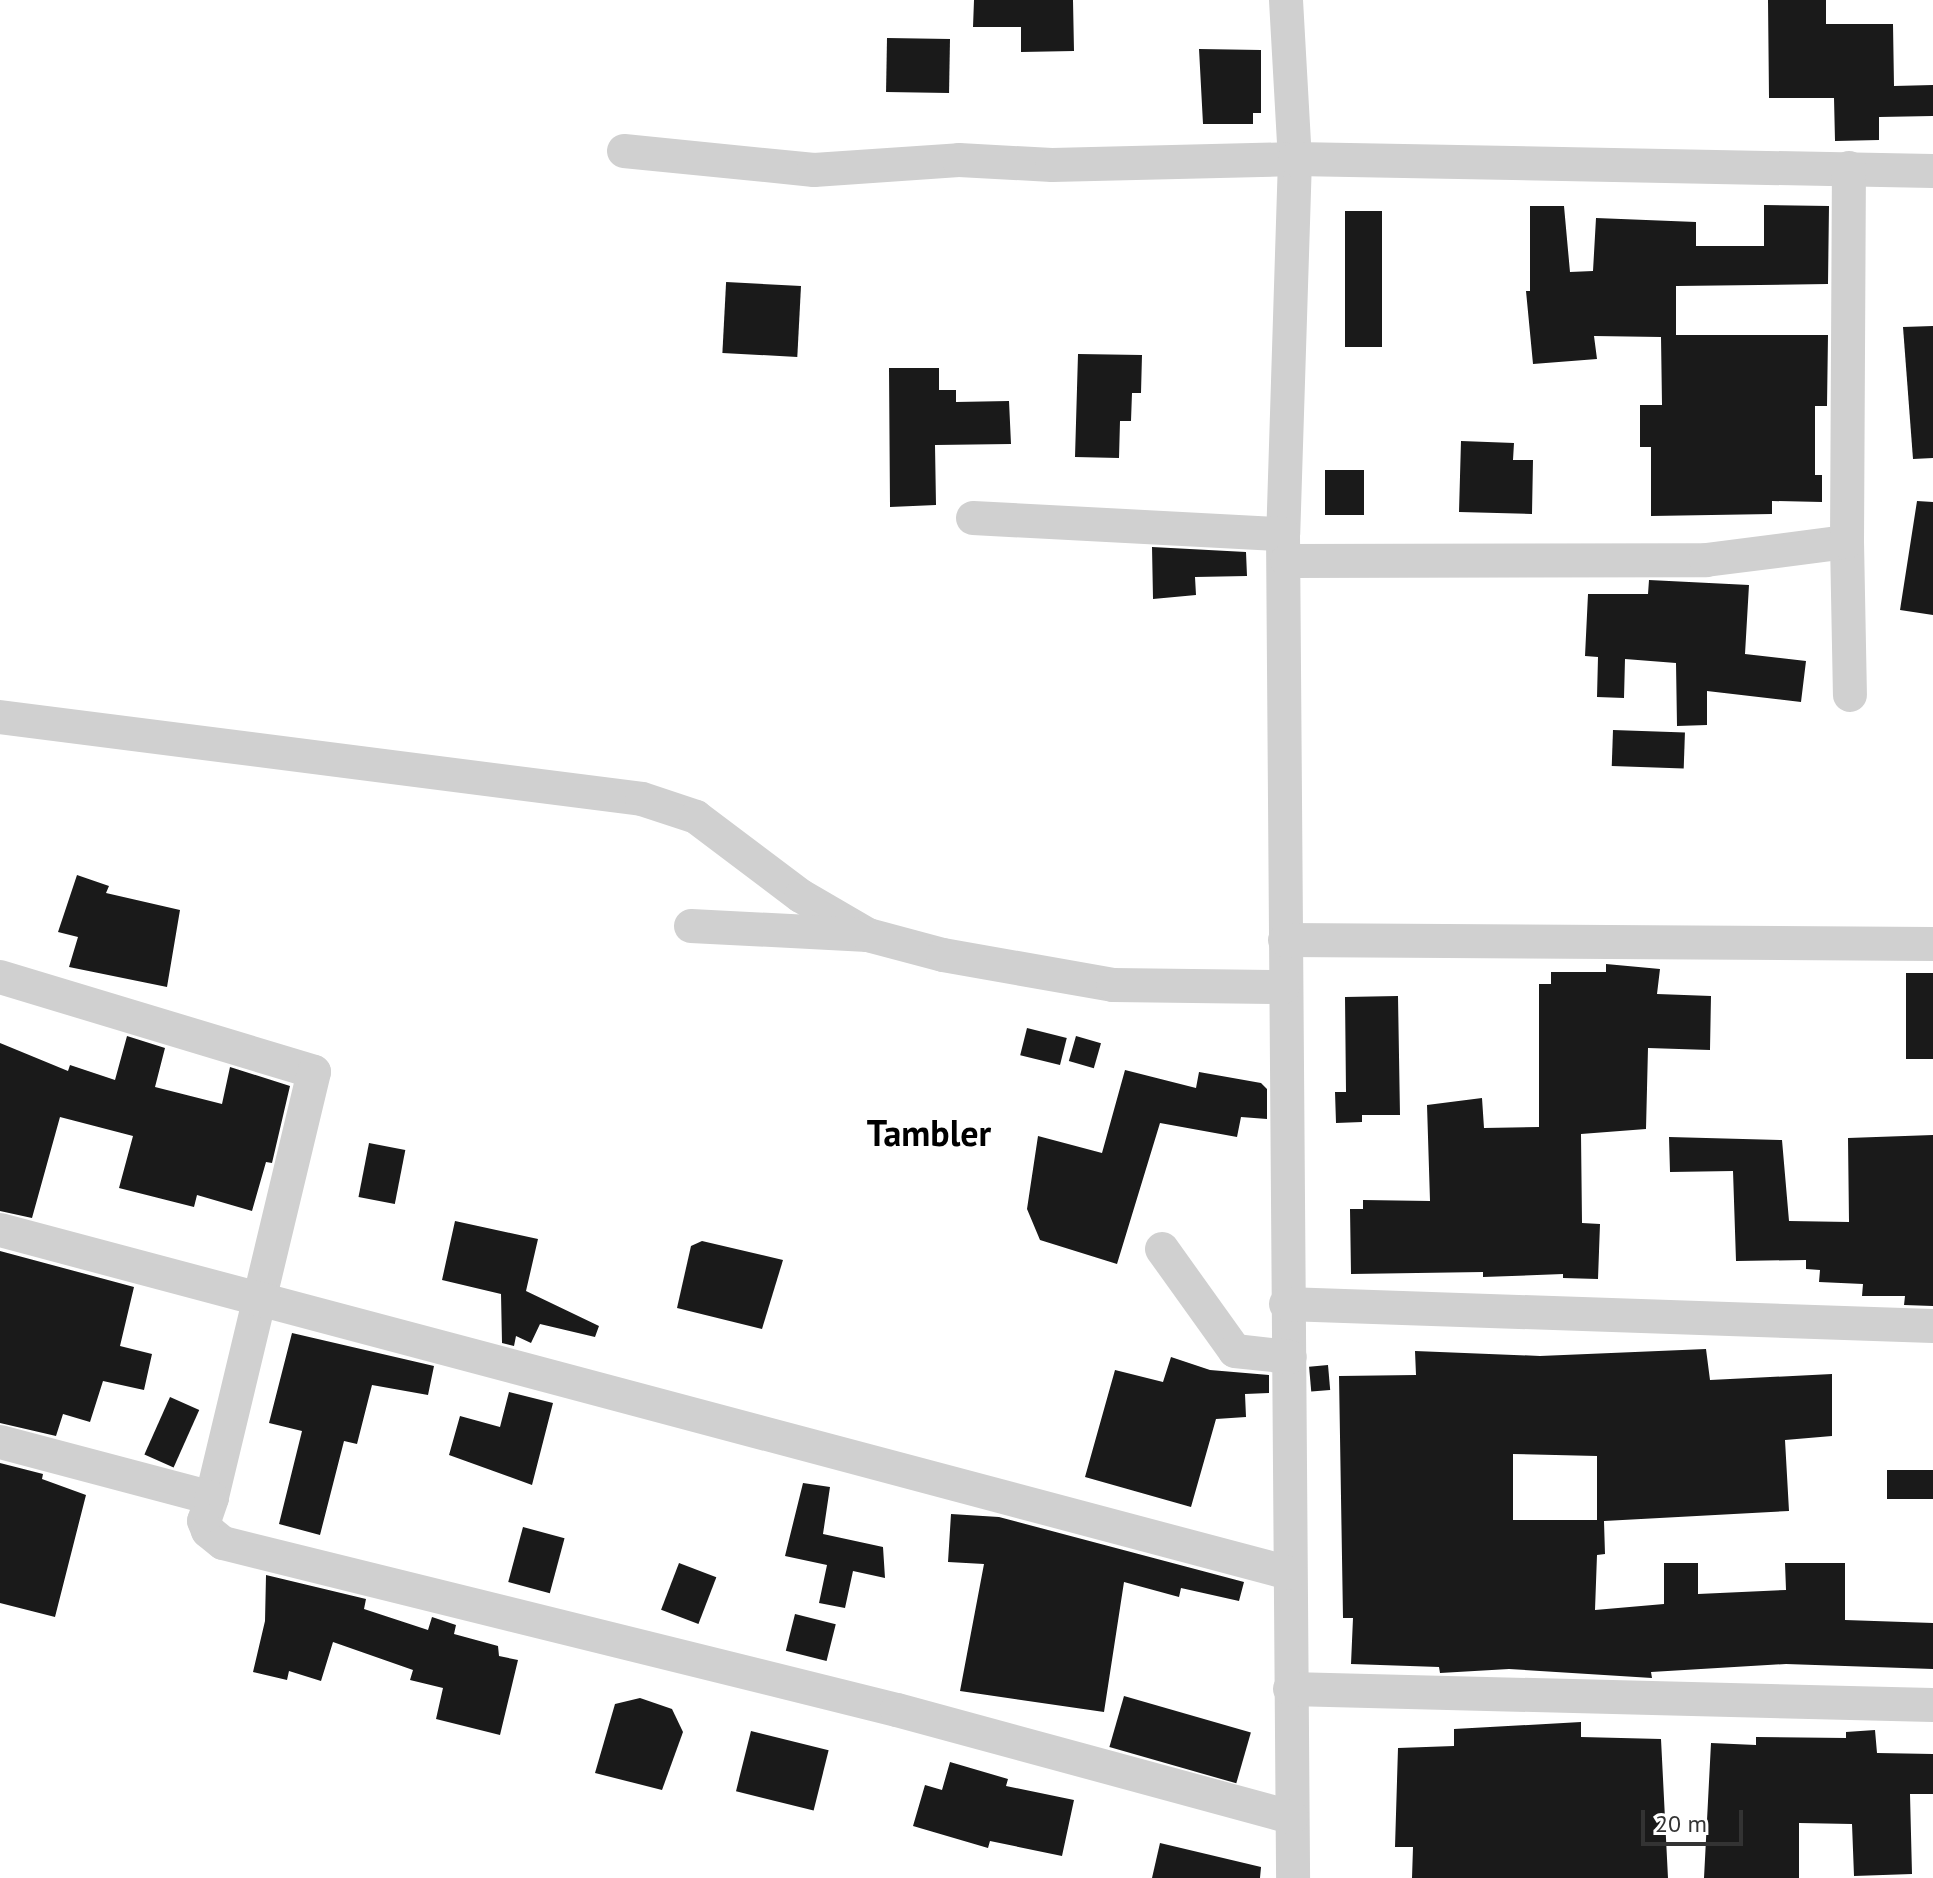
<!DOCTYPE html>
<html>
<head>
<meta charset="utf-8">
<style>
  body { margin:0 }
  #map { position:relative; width:1933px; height:1878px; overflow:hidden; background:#fff; font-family:"PT Sans",sans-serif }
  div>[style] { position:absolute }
  .building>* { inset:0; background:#1a1a1a; transform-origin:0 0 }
  .minor>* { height:34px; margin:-17px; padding:0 17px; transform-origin:17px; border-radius:17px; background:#d0d0d0 }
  span { translate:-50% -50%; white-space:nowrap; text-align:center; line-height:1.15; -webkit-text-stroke:8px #fff; paint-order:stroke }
  .district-label { font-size:36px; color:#000; font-weight:700 }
  .scale { position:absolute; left:1641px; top:1810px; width:102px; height:36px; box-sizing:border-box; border:4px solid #333; border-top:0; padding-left:10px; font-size:24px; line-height:28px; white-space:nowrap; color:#333; -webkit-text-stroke:6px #fff; paint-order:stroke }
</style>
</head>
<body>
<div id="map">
  <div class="building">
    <div style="clip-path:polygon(974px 0,1073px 0,1074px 51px,1021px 52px,1021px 27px,973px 27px)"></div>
    <div style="clip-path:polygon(1768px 0,1826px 0,1826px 24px,1893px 24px,1894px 86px,1933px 85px,1933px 116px,1879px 117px,1879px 140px,1835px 141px,1834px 98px,1769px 98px)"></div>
    <div style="left:887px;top:38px;width:63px;height:54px;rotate:1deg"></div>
    <div style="clip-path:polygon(1199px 49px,1261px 50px,1261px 113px,1253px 113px,1253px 124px,1203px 124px)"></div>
    <div style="clip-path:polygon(1764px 205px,1829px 206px,1828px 284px,1676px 286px,1676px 335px,1828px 335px,1827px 406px,1815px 406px,1815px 475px,1822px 475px,1822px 502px,1772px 501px,1772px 514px,1651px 516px,1651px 447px,1640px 447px,1640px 405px,1662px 405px,1661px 337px,1594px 336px,1597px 359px,1533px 364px,1526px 291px,1530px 291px,1530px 206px,1564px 206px,1570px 272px,1593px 271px,1596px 218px,1696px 222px,1696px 246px,1764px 246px)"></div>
    <div style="left:1345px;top:211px;width:37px;height:136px"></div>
    <div style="left:801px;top:286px;width:71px;height:75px;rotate:93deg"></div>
    <div style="clip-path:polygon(1933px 326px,1933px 458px,1913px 459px,1903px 327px)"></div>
    <div style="clip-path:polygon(1078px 354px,1142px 355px,1141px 393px,1132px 393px,1131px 421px,1120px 421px,1119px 458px,1075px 457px)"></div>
    <div style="clip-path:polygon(889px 368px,939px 368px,939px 390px,956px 390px,956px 402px,1009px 401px,1011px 444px,935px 445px,936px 505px,890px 507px)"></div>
    <div style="clip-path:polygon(1461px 441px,1514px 443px,1513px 460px,1533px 460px,1532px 514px,1459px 512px)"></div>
    <div style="left:1325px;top:470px;width:39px;height:45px"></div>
    <div style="clip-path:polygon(1917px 501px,1933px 502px,1933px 615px,1900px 610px)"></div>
    <div style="clip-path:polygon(1152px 547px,1246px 552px,1247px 576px,1195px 577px,1196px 595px,1153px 599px)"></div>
    <div style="clip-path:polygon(1649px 580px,1749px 585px,1745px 654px,1806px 661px,1801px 702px,1707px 691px,1707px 725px,1677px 726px,1676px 663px,1625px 659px,1624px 698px,1597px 697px,1598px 657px,1585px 656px,1588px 594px,1648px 594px)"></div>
    <div style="left:1613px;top:730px;width:72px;height:36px;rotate:2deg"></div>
    <div style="clip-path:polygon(77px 875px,109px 886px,106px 893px,180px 910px,167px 987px,69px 967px,78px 937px,58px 932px)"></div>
    <div style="clip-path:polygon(1606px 964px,1660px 969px,1657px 994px,1711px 996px,1710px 1050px,1648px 1048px,1646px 1129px,1581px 1134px,1582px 1223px,1600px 1224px,1598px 1279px,1563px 1278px,1563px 1274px,1483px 1277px,1483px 1272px,1351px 1274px,1350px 1209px,1363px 1209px,1363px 1200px,1430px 1201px,1427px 1105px,1482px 1098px,1484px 1128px,1539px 1127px,1539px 984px,1551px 984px,1551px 972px,1606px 972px)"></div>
    <div style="left:1906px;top:973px;width:27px;height:86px"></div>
    <div style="clip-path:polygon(1398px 996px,1400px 1115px,1362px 1115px,1362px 1122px,1336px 1123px,1335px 1092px,1346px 1092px,1345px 997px)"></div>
    <div style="left:1027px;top:1028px;width:41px;height:28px;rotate:14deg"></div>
    <div style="clip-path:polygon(127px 1036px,165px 1048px,155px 1087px,222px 1104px,230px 1067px,290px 1086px,272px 1163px,266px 1162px,252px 1211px,197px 1195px,194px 1207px,119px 1188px,133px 1136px,60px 1117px,32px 1218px,0 1211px,0 1043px,68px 1071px,70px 1065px,115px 1080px)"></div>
    <div style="left:1076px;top:1036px;width:26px;height:26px;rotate:16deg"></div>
    <div style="clip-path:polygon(1125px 1070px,1196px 1088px,1199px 1072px,1261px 1083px,1267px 1089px,1267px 1119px,1241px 1117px,1237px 1137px,1160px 1123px,1117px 1264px,1040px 1240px,1027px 1209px,1038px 1136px,1102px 1153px)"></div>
    <div style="clip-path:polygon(1933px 1135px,1933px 1306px,1904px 1305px,1905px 1296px,1862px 1296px,1863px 1284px,1819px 1282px,1820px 1270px,1806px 1269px,1806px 1260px,1736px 1261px,1733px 1171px,1670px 1172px,1669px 1137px,1782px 1140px,1789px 1221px,1849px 1222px,1848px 1138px)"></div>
    <div style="left:369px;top:1143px;width:37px;height:55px;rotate:11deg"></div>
    <div style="clip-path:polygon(455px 1221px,538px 1239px,526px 1291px,599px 1326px,595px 1337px,540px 1324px,531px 1343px,516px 1336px,514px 1346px,502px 1343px,501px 1294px,442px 1280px)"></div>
    <div style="clip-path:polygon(702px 1241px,783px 1260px,762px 1329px,677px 1308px,691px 1246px)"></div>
    <div style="clip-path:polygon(0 1251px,134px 1287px,120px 1346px,152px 1354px,144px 1390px,103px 1381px,90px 1422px,63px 1414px,56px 1436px,0 1423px)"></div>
    <div style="clip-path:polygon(292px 1333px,434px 1366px,428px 1395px,372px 1385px,357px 1444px,344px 1441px,320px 1535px,279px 1524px,302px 1431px,269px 1423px)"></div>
    <div style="clip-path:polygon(evenodd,1706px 1349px,1710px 1380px,1832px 1374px,1832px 1436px,1785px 1440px,1789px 1511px,1604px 1521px,1605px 1554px,1597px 1555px,1595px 1610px,1664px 1604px,1664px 1563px,1698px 1563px,1698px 1594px,1786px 1590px,1785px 1563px,1845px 1563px,1845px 1620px,1933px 1623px,1933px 1669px,1786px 1664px,1651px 1672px,1652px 1678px,1509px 1669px,1440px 1673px,1439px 1667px,1351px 1664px,1353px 1618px,1343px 1618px,1339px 1376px,1416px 1375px,1415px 1351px,1540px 1356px,1706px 1349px,1513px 1454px,1597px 1456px,1597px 1520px,1513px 1520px,1513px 1454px)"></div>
    <div style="clip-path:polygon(1171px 1357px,1210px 1370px,1269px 1375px,1269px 1393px,1245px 1394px,1246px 1417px,1216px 1419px,1191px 1507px,1085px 1477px,1115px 1370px,1163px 1382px)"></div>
    <div style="left:1328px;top:1365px;width:25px;height:19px;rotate:85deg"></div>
    <div style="clip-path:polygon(509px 1392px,553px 1403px,532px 1485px,449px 1455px,460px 1416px,500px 1427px)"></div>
    <div style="left:170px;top:1397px;width:32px;height:63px;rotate:24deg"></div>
    <div style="clip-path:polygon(0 1463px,43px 1474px,42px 1479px,86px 1495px,55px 1617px,0 1603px)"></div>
    <div style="left:1933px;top:1470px;width:29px;height:46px;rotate:90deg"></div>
    <div style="clip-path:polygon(803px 1483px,830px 1487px,823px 1534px,883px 1547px,885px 1578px,853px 1571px,845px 1608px,819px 1603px,827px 1565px,785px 1556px)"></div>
    <div style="clip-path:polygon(951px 1514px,999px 1517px,1244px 1582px,1239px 1601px,1181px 1588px,1179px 1597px,1124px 1582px,1104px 1712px,960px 1691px,984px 1564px,948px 1562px)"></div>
    <div style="left:523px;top:1527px;width:43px;height:57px;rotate:15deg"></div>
    <div style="left:679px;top:1563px;width:40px;height:50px;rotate:21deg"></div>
    <div style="clip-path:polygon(266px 1575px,366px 1599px,364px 1609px,428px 1630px,432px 1617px,456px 1625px,454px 1634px,498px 1646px,499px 1656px,518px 1660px,500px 1735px,436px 1719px,443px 1688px,410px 1680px,413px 1670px,333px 1642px,321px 1681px,289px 1671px,287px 1680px,253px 1672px,265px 1621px)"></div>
    <div style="left:795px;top:1614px;width:42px;height:38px;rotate:14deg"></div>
    <div style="left:1124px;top:1696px;width:132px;height:53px;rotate:16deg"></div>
    <div style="clip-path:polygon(640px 1698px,672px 1709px,683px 1732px,662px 1790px,595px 1773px,615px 1704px)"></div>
    <div style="clip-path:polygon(1581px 1722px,1581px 1737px,1661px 1739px,1668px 1878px,1412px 1878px,1413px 1847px,1395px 1847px,1398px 1748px,1454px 1746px,1454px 1729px)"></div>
    <div style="clip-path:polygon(1875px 1730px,1877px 1753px,1933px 1754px,1933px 1794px,1910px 1794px,1912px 1874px,1854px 1876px,1852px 1824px,1799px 1823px,1799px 1878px,1704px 1878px,1711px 1743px,1756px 1745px,1756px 1737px,1846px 1738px,1846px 1732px)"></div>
    <div style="left:751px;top:1731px;width:80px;height:62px;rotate:14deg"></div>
    <div style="clip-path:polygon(950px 1762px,1008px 1779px,1006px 1786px,1074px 1800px,1062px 1856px,990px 1841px,988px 1848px,913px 1826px,925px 1785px,942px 1790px)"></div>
    <div style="clip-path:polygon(1160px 1843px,1261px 1867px,1260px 1878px,1152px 1878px)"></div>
  </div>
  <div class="minor">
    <div style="left:1286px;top:0;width:159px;rotate:86.8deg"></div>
    <div style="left:1295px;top:159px;width:375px;rotate:91.8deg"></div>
    <div style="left:1283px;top:534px;width:1344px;rotate:89.57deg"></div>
    <div style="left:624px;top:151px;width:191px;rotate:5.7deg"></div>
    <div style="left:814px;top:170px;width:145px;rotate:-3.9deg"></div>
    <div style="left:959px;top:160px;width:93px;rotate:3.1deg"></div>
    <div style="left:1052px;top:165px;width:243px;rotate:-1.4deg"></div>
    <div style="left:1295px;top:159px;width:638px;rotate:1.08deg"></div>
    <div style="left:973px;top:518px;width:310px;rotate:3deg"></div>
    <div style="left:1847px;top:542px;width:153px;rotate:88.9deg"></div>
    <div style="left:1287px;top:561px;width:419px;rotate:-0.1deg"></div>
    <div style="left:1706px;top:560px;width:142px;rotate:-7.3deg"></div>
    <div style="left:1847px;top:542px;width:374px;rotate:-89.7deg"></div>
    <div style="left:0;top:717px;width:647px;rotate:7.28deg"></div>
    <div style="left:642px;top:799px;width:57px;rotate:18.4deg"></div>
    <div style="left:696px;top:817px;width:131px;rotate:37deg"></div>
    <div style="left:801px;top:896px;width:78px;rotate:30.2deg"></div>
    <div style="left:691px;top:926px;width:177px;rotate:2.9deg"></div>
    <div style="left:868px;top:935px;width:78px;rotate:14.9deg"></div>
    <div style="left:943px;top:955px;width:173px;rotate:10deg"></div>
    <div style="left:1113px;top:985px;width:170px;rotate:0.7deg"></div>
    <div style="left:1285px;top:940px;width:648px;rotate:0.35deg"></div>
    <div style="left:0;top:977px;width:328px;rotate:16.8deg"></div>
    <div style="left:314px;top:1072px;width:438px;rotate:103.5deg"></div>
    <div style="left:0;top:1230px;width:1334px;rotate:14.9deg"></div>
    <div style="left:1162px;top:1249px;width:125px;rotate:54.4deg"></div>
    <div style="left:1235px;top:1351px;width:55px;rotate:6.2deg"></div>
    <div style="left:1286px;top:1304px;width:647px;rotate:1.95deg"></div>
    <div style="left:0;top:1442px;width:219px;rotate:14.8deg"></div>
    <div style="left:212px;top:1498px;width:24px;rotate:109deg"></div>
    <div style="left:204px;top:1521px;width:11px;rotate:68deg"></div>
    <div style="left:208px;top:1531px;width:19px;rotate:39deg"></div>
    <div style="left:223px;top:1543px;width:694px;rotate:13.92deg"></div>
    <div style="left:897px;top:1710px;width:409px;rotate:15.2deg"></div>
    <div style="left:1290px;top:1689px;width:643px;rotate:1.43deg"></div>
  </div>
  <div class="district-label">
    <span style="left:929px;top:1133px">Tambler</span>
  </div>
  <div class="scale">20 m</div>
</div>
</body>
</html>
